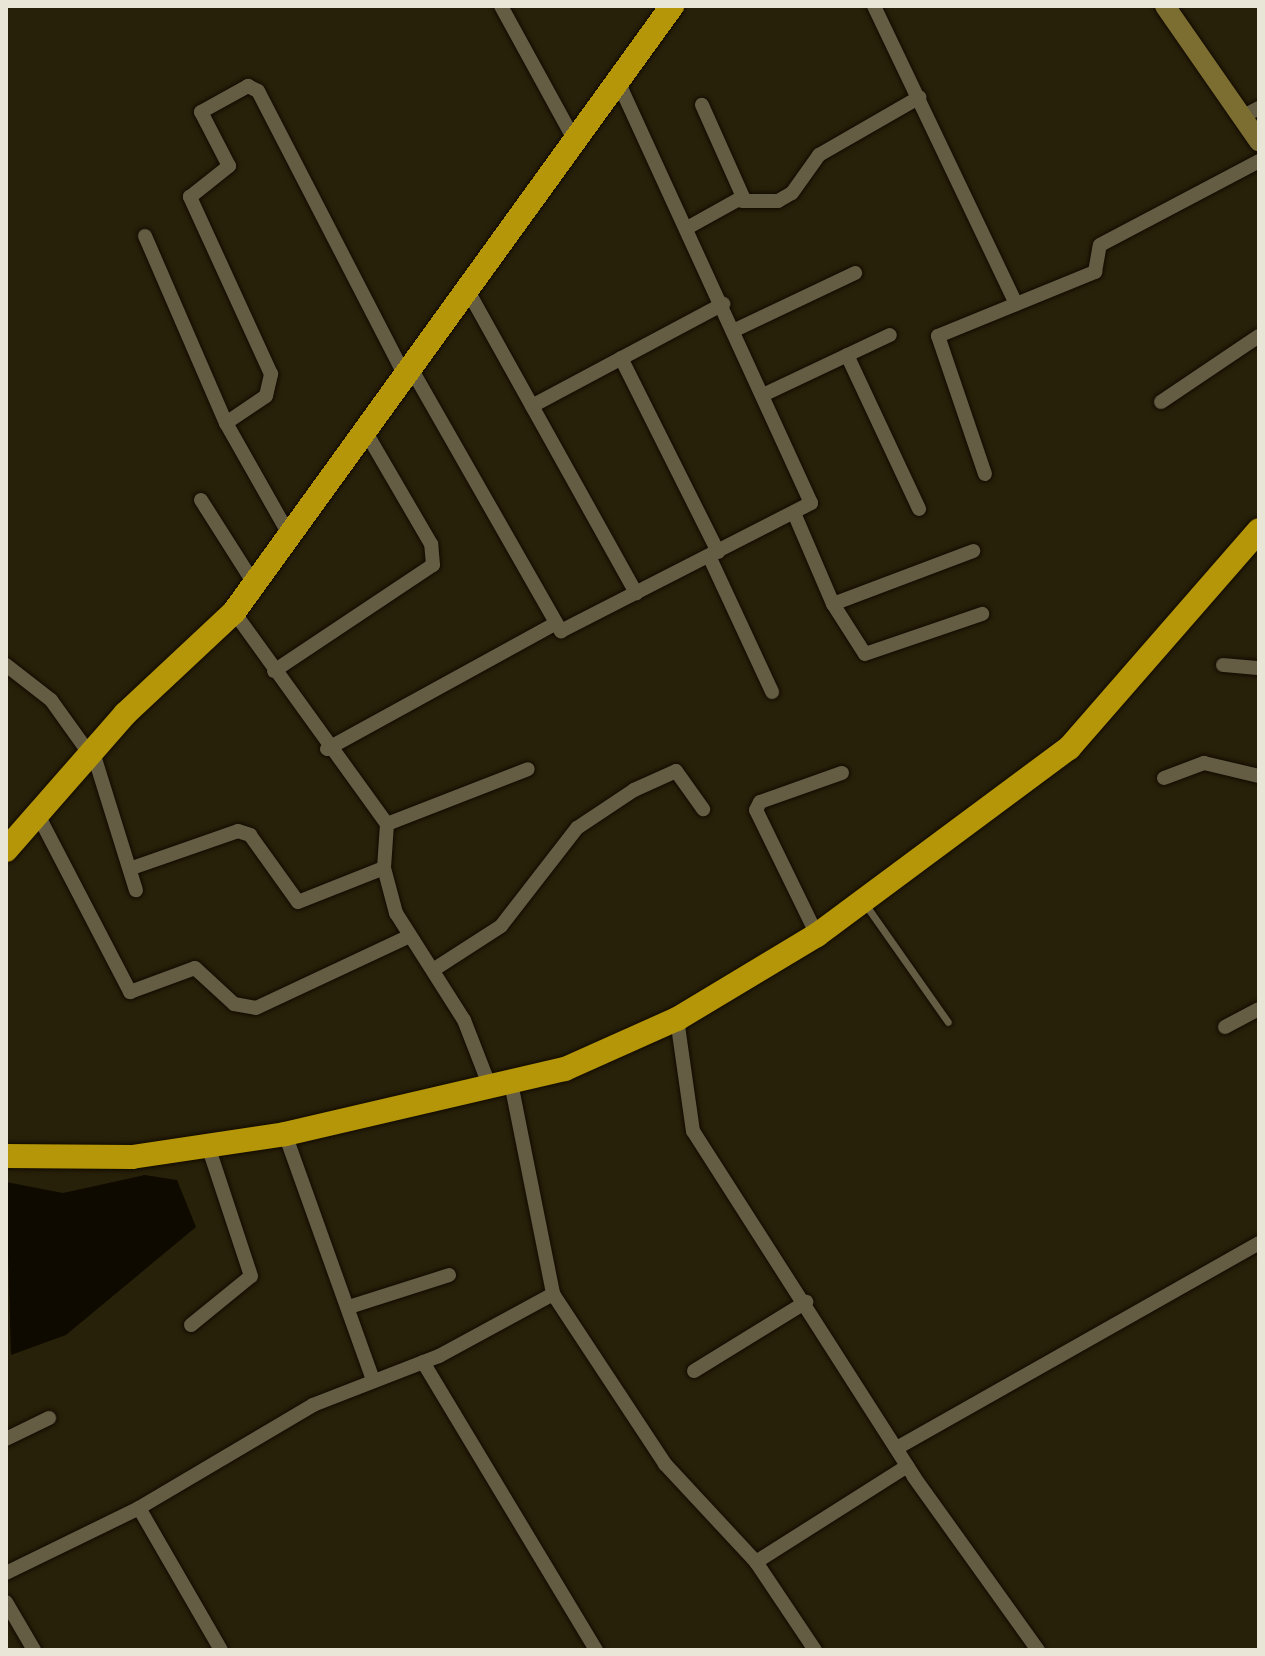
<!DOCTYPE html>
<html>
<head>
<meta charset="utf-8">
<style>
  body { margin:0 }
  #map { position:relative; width:1265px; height:1656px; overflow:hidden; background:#282109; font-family:Arial,sans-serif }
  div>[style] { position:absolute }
  .water>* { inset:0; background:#0f0a00 }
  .roads { filter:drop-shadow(0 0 2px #110a00) drop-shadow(0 0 2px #110a00) }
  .lane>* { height:7px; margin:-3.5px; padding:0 3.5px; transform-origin:3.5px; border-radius:3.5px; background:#645d43 }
  .street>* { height:14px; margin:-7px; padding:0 7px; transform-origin:7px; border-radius:7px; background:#645d43 }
  .secondary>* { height:20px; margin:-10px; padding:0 10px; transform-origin:10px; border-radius:10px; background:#7c6e31 }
  .highway>* { height:24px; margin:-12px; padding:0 12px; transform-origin:12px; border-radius:12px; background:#b49608 }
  span { translate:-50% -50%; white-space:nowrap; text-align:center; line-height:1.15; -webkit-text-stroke:6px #0e0b03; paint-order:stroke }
  .frame { position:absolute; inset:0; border:8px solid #e9e5d7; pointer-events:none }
</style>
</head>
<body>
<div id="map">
  <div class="water">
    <div style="clip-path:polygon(145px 1175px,177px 1180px,196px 1227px,66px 1335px,11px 1355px,6px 1182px,63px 1193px)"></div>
  </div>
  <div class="roads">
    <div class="lane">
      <div style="left:865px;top:904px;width:144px;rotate:54.9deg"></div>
    </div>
    <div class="street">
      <div style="left:501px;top:6px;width:154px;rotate:61.3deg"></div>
      <div style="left:874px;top:6px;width:330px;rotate:64.5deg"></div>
      <div style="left:1242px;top:117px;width:19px;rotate:-28deg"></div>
      <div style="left:742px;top:201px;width:36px"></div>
      <div style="left:778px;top:201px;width:16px;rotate:-30deg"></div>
      <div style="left:792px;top:193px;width:47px;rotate:-54.6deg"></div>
      <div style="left:819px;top:155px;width:116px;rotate:-29.9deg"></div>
      <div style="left:687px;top:228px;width:64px;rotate:-29deg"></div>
      <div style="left:743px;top:197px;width:101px;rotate:-114deg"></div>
      <div style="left:145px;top:236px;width:204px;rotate:66.6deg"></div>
      <div style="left:226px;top:423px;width:132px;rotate:60.5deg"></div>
      <div style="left:468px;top:291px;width:346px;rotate:60.9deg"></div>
      <div style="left:735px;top:330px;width:133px;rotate:-25.4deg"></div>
      <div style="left:847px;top:355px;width:170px;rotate:64.9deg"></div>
      <div style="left:621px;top:358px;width:217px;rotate:63.4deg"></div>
      <div style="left:412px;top:370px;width:301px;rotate:60.3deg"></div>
      <div style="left:561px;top:631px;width:281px;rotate:-27.1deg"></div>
      <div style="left:811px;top:503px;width:463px;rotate:-114.6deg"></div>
      <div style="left:765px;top:394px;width:138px;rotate:-25.3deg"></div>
      <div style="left:1161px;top:402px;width:118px;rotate:-34deg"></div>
      <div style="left:532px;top:406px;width:217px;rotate:-28.1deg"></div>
      <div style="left:226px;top:423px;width:48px;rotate:-34deg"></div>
      <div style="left:266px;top:396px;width:23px;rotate:-77deg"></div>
      <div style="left:271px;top:374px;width:195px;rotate:-114.6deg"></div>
      <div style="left:190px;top:197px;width:50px;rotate:-38.5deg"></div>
      <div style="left:229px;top:166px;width:61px;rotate:-117.4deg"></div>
      <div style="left:201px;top:112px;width:54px;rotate:-29deg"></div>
      <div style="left:248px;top:86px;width:11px;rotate:27deg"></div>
      <div style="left:258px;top:91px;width:323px;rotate:62.7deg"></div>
      <div style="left:985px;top:474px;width:146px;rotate:-108.8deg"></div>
      <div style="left:938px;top:336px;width:170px;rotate:-22.2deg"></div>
      <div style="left:1095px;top:272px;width:27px;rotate:-80deg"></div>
      <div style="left:1100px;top:245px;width:180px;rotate:-27.8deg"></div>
      <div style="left:201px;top:500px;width:101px;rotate:57.6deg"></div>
      <div style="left:794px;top:513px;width:99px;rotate:66.8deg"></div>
      <div style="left:833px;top:604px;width:150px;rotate:-20.7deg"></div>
      <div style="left:709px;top:556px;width:150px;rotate:65.1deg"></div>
      <div style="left:833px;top:604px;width:59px;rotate:57.4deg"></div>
      <div style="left:865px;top:654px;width:124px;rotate:-18.9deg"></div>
      <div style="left:234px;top:612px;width:261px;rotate:54.2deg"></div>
      <div style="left:387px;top:824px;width:44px;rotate:93.9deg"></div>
      <div style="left:384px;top:868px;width:47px;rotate:75.1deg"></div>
      <div style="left:396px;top:913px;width:127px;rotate:57.6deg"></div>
      <div style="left:464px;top:1020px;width:72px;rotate:68.8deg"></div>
      <div style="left:6px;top:665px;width:57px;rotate:37.9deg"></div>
      <div style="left:51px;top:700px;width:65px;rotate:54.4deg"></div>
      <div style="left:1223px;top:665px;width:36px;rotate:5deg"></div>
      <div style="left:274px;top:671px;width:191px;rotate:-33.7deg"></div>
      <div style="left:433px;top:565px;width:21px;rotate:-95deg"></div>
      <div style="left:431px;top:544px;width:127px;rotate:-120.2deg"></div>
      <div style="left:92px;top:749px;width:148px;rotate:72.7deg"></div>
      <div style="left:327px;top:749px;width:261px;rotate:-28.8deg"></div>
      <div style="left:1164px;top:778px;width:43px;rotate:-20.6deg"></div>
      <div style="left:1204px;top:763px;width:57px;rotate:13.3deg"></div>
      <div style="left:37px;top:813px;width:202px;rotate:62.5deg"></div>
      <div style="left:130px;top:992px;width:69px;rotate:-20.3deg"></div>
      <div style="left:195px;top:968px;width:53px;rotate:42.7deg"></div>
      <div style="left:234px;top:1004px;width:22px;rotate:10deg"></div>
      <div style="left:256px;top:1008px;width:170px;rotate:-25.1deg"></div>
      <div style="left:387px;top:824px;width:151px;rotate:-21.3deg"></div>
      <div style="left:132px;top:868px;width:112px;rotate:-19.2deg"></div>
      <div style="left:238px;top:831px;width:13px;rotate:18deg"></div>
      <div style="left:250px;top:835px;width:82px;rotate:54.4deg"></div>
      <div style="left:298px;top:902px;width:92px;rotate:-21.6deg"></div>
      <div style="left:817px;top:935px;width:139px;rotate:-116deg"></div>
      <div style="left:756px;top:810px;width:9px;rotate:-63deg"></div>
      <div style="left:760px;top:802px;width:87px;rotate:-19.5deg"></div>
      <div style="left:433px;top:970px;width:81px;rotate:-32.9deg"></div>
      <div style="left:501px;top:926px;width:124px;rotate:-52.2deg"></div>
      <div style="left:577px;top:828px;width:69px;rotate:-33.7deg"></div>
      <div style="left:634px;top:790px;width:46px;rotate:-24.3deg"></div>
      <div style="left:676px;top:771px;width:47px;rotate:54.6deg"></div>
      <div style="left:677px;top:1019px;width:113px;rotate:81.9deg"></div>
      <div style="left:693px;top:1131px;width:411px;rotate:57.4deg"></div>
      <div style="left:914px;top:1477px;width:213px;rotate:54.4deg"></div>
      <div style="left:1225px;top:1027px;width:38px;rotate:-28deg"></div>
      <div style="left:511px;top:1083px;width:215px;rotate:78.7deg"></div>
      <div style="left:553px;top:1294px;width:204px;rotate:56.6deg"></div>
      <div style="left:665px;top:1464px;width:134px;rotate:47.1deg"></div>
      <div style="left:756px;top:1562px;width:106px;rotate:56.2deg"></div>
      <div style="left:285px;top:1134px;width:261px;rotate:70.3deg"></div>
      <div style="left:349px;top:1307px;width:105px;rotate:-17.7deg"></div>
      <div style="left:191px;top:1325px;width:77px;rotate:-39.2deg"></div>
      <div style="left:251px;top:1276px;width:134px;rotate:-108.3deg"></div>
      <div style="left:423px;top:1362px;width:336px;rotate:59deg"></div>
      <div style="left:694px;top:1371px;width:132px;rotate:-31.6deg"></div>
      <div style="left:6px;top:1439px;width:48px;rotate:-26deg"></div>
      <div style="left:897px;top:1448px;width:416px;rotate:-29.5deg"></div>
      <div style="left:139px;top:1508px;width:164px;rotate:60deg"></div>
      <div style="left:756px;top:1562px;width:179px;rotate:-32.4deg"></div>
      <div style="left:6px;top:1573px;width:148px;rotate:-26deg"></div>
      <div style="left:139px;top:1508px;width:202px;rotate:-30.6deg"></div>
      <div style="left:313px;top:1405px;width:135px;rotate:-21.3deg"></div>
      <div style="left:439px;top:1356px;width:130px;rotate:-28.5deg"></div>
      <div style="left:6px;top:1602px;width:56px;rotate:59.7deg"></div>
    </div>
    <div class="secondary">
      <div style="left:1165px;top:6px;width:165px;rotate:55.2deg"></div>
    </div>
    <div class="highway">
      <div style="left:6px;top:850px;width:181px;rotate:-48.8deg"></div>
      <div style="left:125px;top:714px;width:149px;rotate:-43.1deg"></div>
      <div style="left:234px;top:612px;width:748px;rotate:-54.14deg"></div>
      <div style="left:6px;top:1156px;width:126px;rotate:0.5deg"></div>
      <div style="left:132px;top:1157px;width:155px;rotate:-8.5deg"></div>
      <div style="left:285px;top:1134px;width:287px;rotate:-13.1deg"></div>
      <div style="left:565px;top:1069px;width:123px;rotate:-24.1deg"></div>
      <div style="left:677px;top:1019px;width:163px;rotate:-31deg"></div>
      <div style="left:817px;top:935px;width:314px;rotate:-36.6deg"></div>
      <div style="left:1069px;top:748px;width:289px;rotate:-48.9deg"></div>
    </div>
  </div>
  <div class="frame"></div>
</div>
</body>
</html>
